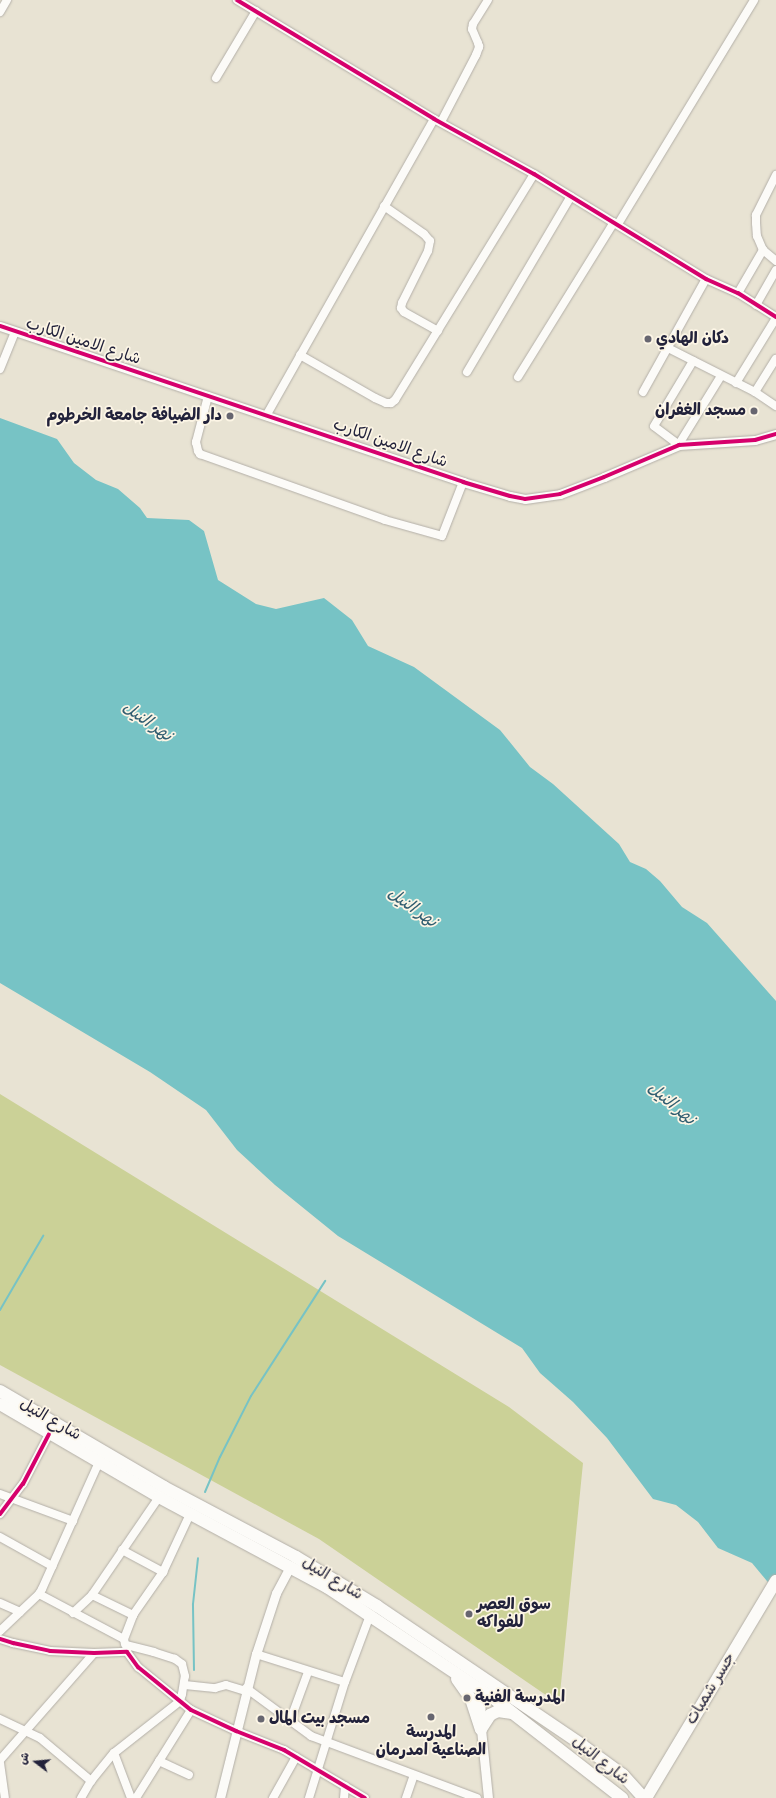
<!DOCTYPE html>
<html>
<head>
<meta charset="utf-8">
<style>
  body { margin:0 }
  #map { position:relative; width:776px; height:1798px; overflow:hidden; background:#e8e3d3; font-family:"Indie Flower","Playpen Sans Arabic",sans-serif }
  div>[style] { position:absolute }
  .green>* { inset:0; background:#cbd197 }
  .water>* { inset:0; background:#77c3c5 }
  .stream>* { height:2px; margin:-1px; padding:0 1px; transform-origin:1px; border-radius:1px; background:#77c3c5 }
  .roads { filter:drop-shadow(0 0 1px #b3afa8) drop-shadow(0 0 1px #b3afa8) }
  .minor>* { height:8px; margin:-4px; padding:0 4px; transform-origin:4px; border-radius:4px; background:#fcfbf8 }
  .tertiary>* { height:9px; margin:-4.5px; padding:0 4.5px; transform-origin:4.5px; border-radius:4.5px; background:#fcfbf8 }
  .primary>* { height:12px; margin:-6px; padding:0 6px; transform-origin:6px; border-radius:6px; background:#fcfbf8 }
  .cycleway>* { height:4px; margin:-2px; padding:0 2px; transform-origin:2px; border-radius:2px; background:#d6006c }
  .dots>* { width:11px; height:11px; translate:-50% -50%; box-sizing:border-box; border:2px solid #fcf5e5; border-radius:50% }
  span { translate:-50% -50%; white-space:nowrap; text-align:center; line-height:1.15; -webkit-text-stroke:3.5px #fcf5e5; paint-order:stroke }
  .poi-label { font-size:16px; color:#22223b; font-weight:700 }
  .left { translate:0 -50%; text-align:left }
  .right { translate:-100% -50%; text-align:right }
  .street-label { font-size:16px; color:#22223b }
  .water-label { font-size:17px; color:#305d70; font-style:italic }
  .north { position:absolute; left:16px; top:1742px; width:40px; height:40px; -webkit-text-stroke:3px #fcf5e5; paint-order:stroke; rotate:286deg; font-size:11px; font-weight:700; line-height:16px; text-align:center; color:#22223b }
  .north::after { content:''; display:block; margin:auto; width:14px; height:18px; background:#22223b; clip-path:polygon(50% 0,100% 100%,50% 72%,0 100%) }
</style>
</head>
<body>
<div id="map">
  <div class="green">
    <div style="clip-path:polygon(0 1094px,509px 1407px,583px 1463px,559px 1704px,319px 1539px,0 1365px)"></div>
  </div>
  <div class="water">
    <div style="clip-path:polygon(0 418px,57px 439px,74px 463px,96px 480px,118px 489px,140px 508px,147px 518px,189px 520px,204px 531px,218px 580px,256px 604px,276px 609px,324px 598px,352px 620px,368px 646px,414px 667px,500px 730px,530px 767px,553px 784px,619px 844px,630px 862px,646px 869px,660px 881px,682px 907px,707px 923px,776px 1001px,776px 1592px,752px 1563px,718px 1548px,698px 1522px,676px 1505px,653px 1499px,607px 1438px,573px 1402px,540px 1373px,522px 1348px,338px 1236px,275px 1185px,237px 1150px,206px 1110px,150px 1072px,0 983px)"></div>
  </div>
  <div class="stream">
    <div style="left:0;top:1310px;width:86px;rotate:-59.8deg"></div>
    <div style="left:205px;top:1492px;width:38px;rotate:-67deg"></div>
    <div style="left:220px;top:1457px;width:68px;rotate:-63.1deg"></div>
    <div style="left:251px;top:1396px;width:137px;rotate:-57.2deg"></div>
    <div style="left:194px;top:1670px;width:66px;rotate:-90.9deg"></div>
    <div style="left:193px;top:1604px;width:46px;rotate:-83.8deg"></div>
  </div>
  <div class="roads">
    <div class="minor">
      <div style="left:237px;top:0;width:230px;rotate:31.1deg"></div>
      <div style="left:434px;top:119px;width:114px;rotate:28.8deg"></div>
      <div style="left:534px;top:174px;width:202px;rotate:31.4deg"></div>
      <div style="left:706px;top:279px;width:35px;rotate:24deg"></div>
      <div style="left:738px;top:293px;width:45px;rotate:32.3deg"></div>
      <div style="left:0;top:12px;width:14px;rotate:-60deg"></div>
      <div style="left:216px;top:78px;width:78px;rotate:-59.2deg"></div>
      <div style="left:441px;top:122px;width:76px;rotate:-62.4deg"></div>
      <div style="left:476px;top:55px;width:9px;rotate:-69deg"></div>
      <div style="left:479px;top:47px;width:4px;rotate:-104deg"></div>
      <div style="left:478px;top:43px;width:15px;rotate:-113deg"></div>
      <div style="left:472px;top:29px;width:5px;rotate:-79deg"></div>
      <div style="left:473px;top:24px;width:28px;rotate:-58deg"></div>
      <div style="left:776px;top:175px;width:45px;rotate:116.6deg"></div>
      <div style="left:756px;top:215px;width:8px;rotate:90deg"></div>
      <div style="left:756px;top:223px;width:13px;rotate:86deg"></div>
      <div style="left:757px;top:236px;width:15px;rotate:67deg"></div>
      <div style="left:763px;top:250px;width:17px;rotate:40deg"></div>
      <div style="left:384px;top:206px;width:49px;rotate:35deg"></div>
      <div style="left:424px;top:234px;width:9px;rotate:49deg"></div>
      <div style="left:430px;top:241px;width:10px;rotate:101deg"></div>
      <div style="left:428px;top:251px;width:58px;rotate:116.6deg"></div>
      <div style="left:402px;top:303px;width:5px;rotate:101deg"></div>
      <div style="left:401px;top:308px;width:5px;rotate:53deg"></div>
      <div style="left:404px;top:312px;width:39px;rotate:29deg"></div>
      <div style="left:618px;top:224px;width:262px;rotate:-58.7deg"></div>
      <div style="left:738px;top:293px;width:50px;rotate:-59.8deg"></div>
      <div style="left:756px;top:305px;width:40px;rotate:-60.3deg"></div>
      <div style="left:668px;top:348px;width:97px;rotate:26.8deg"></div>
      <div style="left:755px;top:392px;width:25px;rotate:34deg"></div>
      <div style="left:300px;top:355px;width:86px;rotate:29.8deg"></div>
      <div style="left:375px;top:398px;width:12px;rotate:24deg"></div>
      <div style="left:386px;top:403px;width:5px"></div>
      <div style="left:391px;top:403px;width:5px;rotate:-37deg"></div>
      <div style="left:395px;top:400px;width:265px;rotate:-58.4deg"></div>
      <div style="left:0;top:369px;width:40px;rotate:-68deg"></div>
      <div style="left:467px;top:372px;width:204px;rotate:-59.4deg"></div>
      <div style="left:518px;top:377px;width:182px;rotate:-58.2deg"></div>
      <div style="left:736px;top:383px;width:76px;rotate:-58.4deg"></div>
      <div style="left:643px;top:392px;width:129px;rotate:-60.9deg"></div>
      <div style="left:755px;top:392px;width:39px;rotate:-58deg"></div>
      <div style="left:208px;top:396px;width:48px;rotate:104.6deg"></div>
      <div style="left:196px;top:442px;width:9px;rotate:77deg"></div>
      <div style="left:198px;top:451px;width:4px;rotate:56deg"></div>
      <div style="left:200px;top:454px;width:196px;rotate:19.6deg"></div>
      <div style="left:385px;top:520px;width:59px;rotate:15.7deg"></div>
      <div style="left:442px;top:536px;width:58px;rotate:-68.7deg"></div>
      <div style="left:266px;top:416px;width:341px;rotate:-60.5deg"></div>
      <div style="left:679px;top:444px;width:80px;rotate:-58.3deg"></div>
      <div style="left:679px;top:445px;width:31px;rotate:-143deg"></div>
      <div style="left:654px;top:426px;width:76px;rotate:-59deg"></div>
      <div style="left:0;top:1494px;width:78px;rotate:20.3deg"></div>
      <div style="left:0;top:1514px;width:38px;rotate:-53deg"></div>
      <div style="left:23px;top:1484px;width:56px;rotate:-62.5deg"></div>
      <div style="left:0;top:1537px;width:60px;rotate:29.1deg"></div>
      <div style="left:122px;top:1550px;width:47px;rotate:28.2deg"></div>
      <div style="left:39px;top:1594px;width:96px;rotate:27.9deg"></div>
      <div style="left:124px;top:1639px;width:5px;rotate:79deg"></div>
      <div style="left:92px;top:1595px;width:46px;rotate:26deg"></div>
      <div style="left:0;top:1603px;width:22px;rotate:24deg"></div>
      <div style="left:73px;top:1613px;width:26px;rotate:-43deg"></div>
      <div style="left:92px;top:1595px;width:119px;rotate:-55.6deg"></div>
      <div style="left:0;top:1631px;width:54px;rotate:-43.5deg"></div>
      <div style="left:39px;top:1594px;width:6px;rotate:-59deg"></div>
      <div style="left:42px;top:1589px;width:139px;rotate:-65.8deg"></div>
      <div style="left:0;top:1639px;width:14px;rotate:17deg"></div>
      <div style="left:13px;top:1643px;width:38px;rotate:12deg"></div>
      <div style="left:50px;top:1651px;width:44px;rotate:2.6deg"></div>
      <div style="left:94px;top:1653px;width:33px;rotate:-2deg"></div>
      <div style="left:127px;top:1652px;width:19px;rotate:54deg"></div>
      <div style="left:138px;top:1667px;width:68px;rotate:39.1deg"></div>
      <div style="left:191px;top:1710px;width:50px;rotate:25deg"></div>
      <div style="left:236px;top:1731px;width:52px;rotate:21.6deg"></div>
      <div style="left:284px;top:1750px;width:94px;rotate:30.7deg"></div>
      <div style="left:124px;top:1639px;width:26px;rotate:-69deg"></div>
      <div style="left:133px;top:1615px;width:52px;rotate:-55.1deg"></div>
      <div style="left:163px;top:1572px;width:64px;rotate:-65deg"></div>
      <div style="left:256px;top:1654px;width:93px;rotate:17.5deg"></div>
      <div style="left:185px;top:1685px;width:30px;rotate:6deg"></div>
      <div style="left:215px;top:1688px;width:11px;rotate:-15deg"></div>
      <div style="left:226px;top:1685px;width:21px;rotate:17deg"></div>
      <div style="left:246px;top:1688px;width:81px;rotate:36.4deg"></div>
      <div style="left:311px;top:1736px;width:177px;rotate:20.5deg"></div>
      <div style="left:0;top:1719px;width:44px;rotate:25.4deg"></div>
      <div style="left:40px;top:1738px;width:67px;rotate:40.1deg"></div>
      <div style="left:290px;top:1721px;width:52px;rotate:-69.8deg"></div>
      <div style="left:114px;top:1753px;width:48px;rotate:69.3deg"></div>
      <div style="left:0;top:1760px;width:142px;rotate:-48.7deg"></div>
      <div style="left:159px;top:1761px;width:33px;rotate:25deg"></div>
      <div style="left:0;top:1763px;width:35px;rotate:82deg"></div>
      <div style="left:81px;top:1798px;width:20px;rotate:-60deg"></div>
      <div style="left:91px;top:1781px;width:36px;rotate:-51deg"></div>
      <div style="left:114px;top:1753px;width:84px;rotate:-38.2deg"></div>
      <div style="left:180px;top:1701px;width:7px;rotate:-74deg"></div>
      <div style="left:182px;top:1694px;width:18px;rotate:-81deg"></div>
      <div style="left:185px;top:1676px;width:12px;rotate:-104deg"></div>
      <div style="left:182px;top:1664px;width:9px;rotate:-144deg"></div>
      <div style="left:175px;top:1659px;width:22px;rotate:-162deg"></div>
      <div style="left:154px;top:1652px;width:29px;rotate:-166deg"></div>
      <div style="left:136px;top:1798px;width:104px;rotate:-58deg"></div>
      <div style="left:273px;top:1798px;width:47px;rotate:-60.7deg"></div>
      <div style="left:309px;top:1798px;width:121px;rotate:-72.8deg"></div>
      <div style="left:345px;top:1682px;width:72px;rotate:-69.5deg"></div>
      <div style="left:344px;top:1798px;width:12px;rotate:-85deg"></div>
      <div style="left:406px;top:1798px;width:24px;rotate:-71deg"></div>
    </div>
    <div class="tertiary">
      <div style="left:0;top:326px;width:489px;rotate:18.6deg"></div>
      <div style="left:463px;top:482px;width:49px;rotate:16.6deg"></div>
      <div style="left:510px;top:496px;width:15px;rotate:11deg"></div>
      <div style="left:525px;top:499px;width:35px;rotate:-8deg"></div>
      <div style="left:560px;top:494px;width:47px;rotate:-21.1deg"></div>
      <div style="left:604px;top:477px;width:82px;rotate:-23.1deg"></div>
      <div style="left:679px;top:445px;width:76px;rotate:-3.8deg"></div>
      <div style="left:755px;top:440px;width:22px;rotate:-16deg"></div>
      <div style="left:480px;top:1686px;width:43px;rotate:88.7deg"></div>
      <div style="left:481px;top:1729px;width:69px;rotate:84.2deg"></div>
      <div style="left:220px;top:1798px;width:148px;rotate:-76deg"></div>
      <div style="left:256px;top:1654px;width:64px;rotate:-71.8deg"></div>
      <div style="left:276px;top:1593px;width:30px;rotate:-62deg"></div>
    </div>
    <div class="primary">
      <div style="left:0;top:1391px;width:190px;rotate:30.3deg"></div>
      <div style="left:164px;top:1487px;width:149px;rotate:27.9deg"></div>
      <div style="left:296px;top:1557px;width:95px;rotate:31.2deg"></div>
      <div style="left:377px;top:1606px;width:248px;rotate:34.1deg"></div>
      <div style="left:582px;top:1745px;width:51px;rotate:36.2deg"></div>
      <div style="left:623px;top:1775px;width:31px;rotate:48deg"></div>
      <div style="left:0;top:1404px;width:184px;rotate:30.3deg"></div>
      <div style="left:159px;top:1497px;width:191px;rotate:28.2deg"></div>
      <div style="left:327px;top:1587px;width:203px;rotate:33.8deg"></div>
      <div style="left:496px;top:1700px;width:160px;rotate:37.9deg"></div>
      <div style="left:457px;top:1679px;width:24px;rotate:55deg"></div>
      <div style="left:471px;top:1699px;width:32px;rotate:72deg"></div>
      <div style="left:481px;top:1729px;width:17px;rotate:-57deg"></div>
      <div style="left:490px;top:1715px;width:9px;rotate:-27deg"></div>
      <div style="left:498px;top:1711px;width:14px;rotate:8deg"></div>
      <div style="left:646px;top:1798px;width:253px;rotate:-59.1deg"></div>
    </div>
  </div>
  <div class="cycleway">
    <div style="left:237px;top:0;width:230px;rotate:31.1deg"></div>
    <div style="left:434px;top:119px;width:114px;rotate:28.8deg"></div>
    <div style="left:534px;top:174px;width:202px;rotate:31.4deg"></div>
    <div style="left:706px;top:279px;width:35px;rotate:24deg"></div>
    <div style="left:738px;top:293px;width:45px;rotate:32.3deg"></div>
    <div style="left:0;top:326px;width:489px;rotate:18.6deg"></div>
    <div style="left:463px;top:482px;width:49px;rotate:16.6deg"></div>
    <div style="left:510px;top:496px;width:15px;rotate:11deg"></div>
    <div style="left:525px;top:499px;width:35px;rotate:-8deg"></div>
    <div style="left:560px;top:494px;width:47px;rotate:-21.1deg"></div>
    <div style="left:604px;top:477px;width:82px;rotate:-23.1deg"></div>
    <div style="left:679px;top:445px;width:76px;rotate:-3.8deg"></div>
    <div style="left:755px;top:440px;width:22px;rotate:-16deg"></div>
    <div style="left:0;top:1514px;width:38px;rotate:-53deg"></div>
    <div style="left:23px;top:1484px;width:56px;rotate:-62.5deg"></div>
    <div style="left:0;top:1639px;width:14px;rotate:17deg"></div>
    <div style="left:13px;top:1643px;width:38px;rotate:12deg"></div>
    <div style="left:50px;top:1651px;width:44px;rotate:2.6deg"></div>
    <div style="left:94px;top:1653px;width:33px;rotate:-2deg"></div>
    <div style="left:127px;top:1652px;width:19px;rotate:54deg"></div>
    <div style="left:138px;top:1667px;width:68px;rotate:39.1deg"></div>
    <div style="left:191px;top:1710px;width:50px;rotate:25deg"></div>
    <div style="left:236px;top:1731px;width:52px;rotate:21.6deg"></div>
    <div style="left:284px;top:1750px;width:94px;rotate:30.7deg"></div>
  </div>
  <div class="dots">
    <div style="left:648px;top:339px;background:#676670"></div>
    <div style="left:754px;top:411px;background:#676670"></div>
    <div style="left:230px;top:416px;background:#676670"></div>
    <div style="left:469px;top:1614px;background:#676670"></div>
    <div style="left:467px;top:1698px;background:#676670"></div>
    <div style="left:431px;top:1717px;background:#676670"></div>
    <div style="left:261px;top:1719px;background:#676670"></div>
  </div>
  <div class="poi-label">
    <span class="left" style="left:656px;top:339px">دكان الهادي</span>
    <span class="right" style="left:746px;top:411px">مسجد الغفران</span>
    <span class="right" style="left:222px;top:416px">دار الضيافة جامعة الخرطوم</span>
    <span class="left" style="left:477px;top:1614px">سوق العصر<br>للفواكه</span>
    <span class="left" style="left:475px;top:1698px">المدرسة الفنية</span>
    <span class="left" style="left:269px;top:1719px">مسجد بيت المال</span>
    <span style="left:431px;top:1742px">المدرسة<br>الصناعية امدرمان</span>
  </div>
  <div class="street-label">
    <span style="left:83px;top:342px;rotate:18deg">شارع الامين الكارب</span>
    <span style="left:390px;top:444px;rotate:19deg">شارع الامين الكارب</span>
    <span style="left:50px;top:1420px;rotate:30deg">شارع النيل</span>
    <span style="left:332px;top:1579px;rotate:31deg">شارع النيل</span>
    <span style="left:711px;top:1689px;rotate:-59deg">جسر شمبات</span>
    <span style="left:600px;top:1761px;rotate:38deg">شارع النيل</span>
  </div>
  <div class="water-label">
    <span style="left:147px;top:722px;rotate:35deg">نهر النيل</span>
    <span style="left:412px;top:908px;rotate:35deg">نهر النيل</span>
    <span style="left:671px;top:1104px;rotate:40deg">نهر النيل</span>
  </div>
  <div class="north">ش</div>
</div>
</body>
</html>
